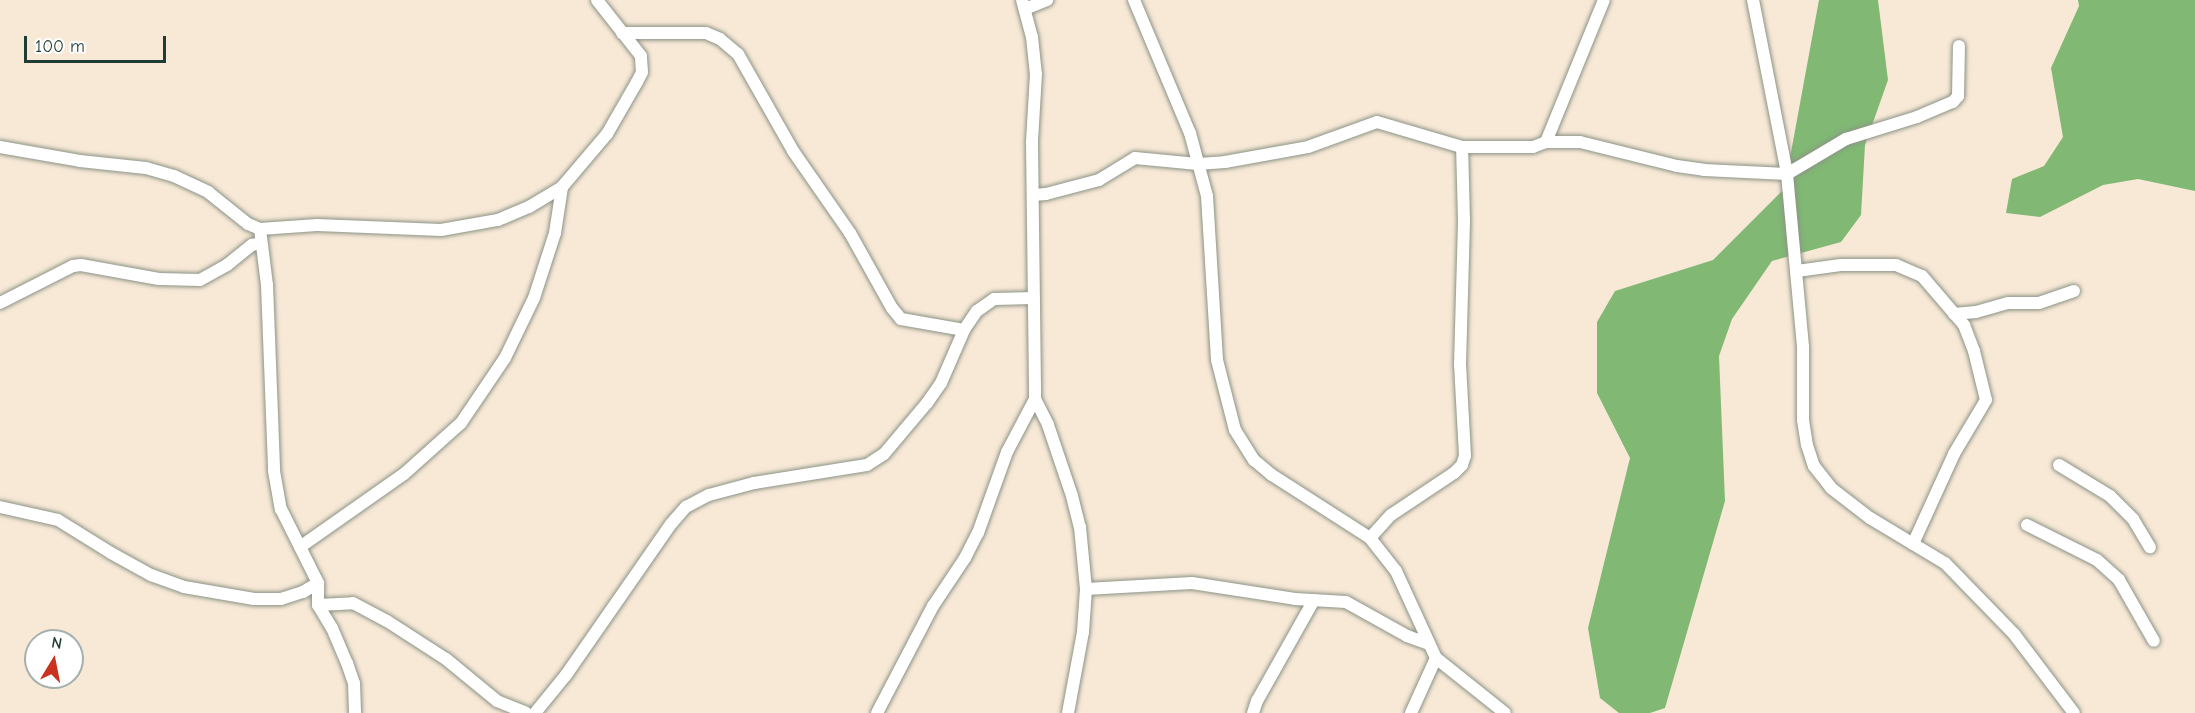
<!DOCTYPE html>
<html>
<head>
<meta charset="utf-8">
<style>
  body { margin:0 }
  #map { position:relative; width:2195px; height:713px; overflow:hidden; background:#f8e9d7; font-family:"Comic Neue",sans-serif }
  div>[style] { position:absolute }
  .forest>* { inset:0; background:#80b874 }
  .roads { filter:drop-shadow(0 0 2px #8c9386) drop-shadow(0 0 2px #8c9386) }
  .minor>* { height:12px; margin:-6px; padding:0 6px; transform-origin:6px; border-radius:6px; background:#fff }
  span { translate:-50% -50%; white-space:nowrap; text-align:center; line-height:1.15; -webkit-text-stroke:5px #fff; paint-order:stroke }
  .north { position:absolute; left:24px; top:629px; width:60px; height:60px; box-sizing:border-box; background:#fff; border:2px solid #a5b1ae; border-radius:50%; rotate:10deg; font-size:16px; font-weight:700; line-height:24px; text-align:center; color:#1f3d34 }
  .north::after { content:''; display:block; margin:auto; width:21px; height:27px; background:#c8321e; clip-path:polygon(50% 0,100% 100%,50% 72%,0 100%) }
  .scale { position:absolute; left:24px; top:36px; width:142px; height:27px; box-sizing:border-box; border:3px solid #1f3d34; border-top:0; padding-left:8px; font-size:18px; line-height:21px; white-space:nowrap; color:#1f3d34; -webkit-text-stroke:4px #fff; paint-order:stroke }
</style>
</head>
<body>
<div id="map">
  <div class="forest">
    <div style="clip-path:polygon(1819px 0,1878px 0,1888px 80px,1865px 145px,1861px 215px,1841px 242px,1772px 261px,1732px 319px,1719px 356px,1725px 501px,1665px 708px,1650px 713px,1619px 713px,1600px 698px,1588px 628px,1630px 458px,1597px 393px,1597px 322px,1615px 291px,1713px 260px,1788px 185px,1787px 174px)"></div>
    <div style="clip-path:polygon(2078px 0,2195px 0,2195px 191px,2138px 179px,2103px 185px,2040px 217px,2006px 213px,2012px 179px,2044px 166px,2063px 137px,2051px 68px,2079px 6px)"></div>
  </div>
  <div class="roads">
    <div class="minor">
      <div style="left:1022px;top:0;width:38px;rotate:75deg"></div>
      <div style="left:1032px;top:37px;width:37px;rotate:84deg"></div>
      <div style="left:1036px;top:74px;width:68px;rotate:93.4deg"></div>
      <div style="left:1032px;top:142px;width:257px;rotate:89.3deg"></div>
      <div style="left:1035px;top:399px;width:29px;rotate:63deg"></div>
      <div style="left:1048px;top:425px;width:75px;rotate:71.3deg"></div>
      <div style="left:1072px;top:496px;width:32px;rotate:76deg"></div>
      <div style="left:1080px;top:527px;width:62px;rotate:84.5deg"></div>
      <div style="left:1086px;top:589px;width:43px;rotate:94deg"></div>
      <div style="left:1083px;top:632px;width:82px;rotate:100.5deg"></div>
      <div style="left:1134px;top:0;width:144px;rotate:67.2deg"></div>
      <div style="left:1190px;top:133px;width:65px;rotate:74.9deg"></div>
      <div style="left:1207px;top:196px;width:164px;rotate:86.5deg"></div>
      <div style="left:1217px;top:360px;width:72px;rotate:75.6deg"></div>
      <div style="left:1235px;top:430px;width:36px;rotate:58deg"></div>
      <div style="left:1254px;top:460px;width:23px;rotate:40deg"></div>
      <div style="left:1272px;top:475px;width:117px;rotate:32.7deg"></div>
      <div style="left:1370px;top:538px;width:42px;rotate:51.8deg"></div>
      <div style="left:1396px;top:571px;width:96px;rotate:65.3deg"></div>
      <div style="left:1436px;top:658px;width:88px;rotate:38.6deg"></div>
      <div style="left:1753px;top:0;width:177px;rotate:78.9deg"></div>
      <div style="left:1787px;top:174px;width:173px;rotate:84.7deg"></div>
      <div style="left:1803px;top:346px;width:74px;rotate:90deg"></div>
      <div style="left:1803px;top:420px;width:25px;rotate:81deg"></div>
      <div style="left:1807px;top:445px;width:22px;rotate:72deg"></div>
      <div style="left:1814px;top:466px;width:28px;rotate:52deg"></div>
      <div style="left:1831px;top:488px;width:49px;rotate:37.6deg"></div>
      <div style="left:1870px;top:518px;width:87px;rotate:31deg"></div>
      <div style="left:1945px;top:563px;width:99px;rotate:45.8deg"></div>
      <div style="left:2014px;top:634px;width:99px;rotate:52.8deg"></div>
      <div style="left:1025px;top:9px;width:24px;rotate:-22deg"></div>
      <div style="left:622px;top:33px;width:84px"></div>
      <div style="left:706px;top:33px;width:15px;rotate:23deg"></div>
      <div style="left:720px;top:39px;width:23px;rotate:40deg"></div>
      <div style="left:738px;top:54px;width:112px;rotate:60.4deg"></div>
      <div style="left:793px;top:151px;width:100px;rotate:55.2deg"></div>
      <div style="left:850px;top:233px;width:86px;rotate:60.8deg"></div>
      <div style="left:892px;top:308px;width:14px;rotate:51deg"></div>
      <div style="left:901px;top:319px;width:64px;rotate:9.9deg"></div>
      <div style="left:1546px;top:142px;width:34px"></div>
      <div style="left:1580px;top:142px;width:100px;rotate:13.9deg"></div>
      <div style="left:1677px;top:166px;width:27px;rotate:8deg"></div>
      <div style="left:1704px;top:170px;width:83px;rotate:2.8deg"></div>
      <div style="left:1787px;top:174px;width:69px;rotate:-30.7deg"></div>
      <div style="left:1846px;top:139px;width:74px;rotate:-17.2deg"></div>
      <div style="left:1917px;top:117px;width:39px;rotate:-23deg"></div>
      <div style="left:1953px;top:102px;width:8px;rotate:-50deg"></div>
      <div style="left:1958px;top:96px;width:50px;rotate:-88.9deg"></div>
      <div style="left:0;top:147px;width:81px;rotate:9.9deg"></div>
      <div style="left:80px;top:161px;width:66px;rotate:6.1deg"></div>
      <div style="left:146px;top:168px;width:29px;rotate:16deg"></div>
      <div style="left:174px;top:176px;width:38px;rotate:25deg"></div>
      <div style="left:208px;top:192px;width:51px;rotate:38.7deg"></div>
      <div style="left:248px;top:224px;width:13px;rotate:23deg"></div>
      <div style="left:260px;top:229px;width:57px;rotate:-4deg"></div>
      <div style="left:317px;top:225px;width:124px;rotate:2.3deg"></div>
      <div style="left:441px;top:230px;width:58px;rotate:-10deg"></div>
      <div style="left:498px;top:220px;width:34px;rotate:-23deg"></div>
      <div style="left:529px;top:207px;width:39px;rotate:-31deg"></div>
      <div style="left:562px;top:187px;width:70px;rotate:-49.7deg"></div>
      <div style="left:607px;top:134px;width:60px;rotate:-60deg"></div>
      <div style="left:637px;top:82px;width:11px;rotate:-63deg"></div>
      <div style="left:642px;top:72px;width:16px;rotate:-94deg"></div>
      <div style="left:641px;top:56px;width:71px;rotate:-128.2deg"></div>
      <div style="left:1033px;top:195px;width:13px;rotate:-4deg"></div>
      <div style="left:1046px;top:194px;width:55px;rotate:-14.8deg"></div>
      <div style="left:1099px;top:180px;width:42px;rotate:-31.4deg"></div>
      <div style="left:1135px;top:158px;width:63px;rotate:5.4deg"></div>
      <div style="left:1198px;top:164px;width:27px;rotate:-4deg"></div>
      <div style="left:1225px;top:162px;width:84px;rotate:-10.2deg"></div>
      <div style="left:1308px;top:147px;width:73px;rotate:-19.9deg"></div>
      <div style="left:1377px;top:122px;width:89px;rotate:16.4deg"></div>
      <div style="left:1462px;top:147px;width:71px"></div>
      <div style="left:1533px;top:147px;width:14px;rotate:-21deg"></div>
      <div style="left:1546px;top:142px;width:153px;rotate:-67.8deg"></div>
      <div style="left:260px;top:229px;width:56px;rotate:82.9deg"></div>
      <div style="left:267px;top:285px;width:186px;rotate:87.8deg"></div>
      <div style="left:274px;top:471px;width:39px;rotate:80deg"></div>
      <div style="left:281px;top:509px;width:83px;rotate:63.4deg"></div>
      <div style="left:318px;top:583px;width:22px;rotate:90deg"></div>
      <div style="left:318px;top:605px;width:27px;rotate:59deg"></div>
      <div style="left:332px;top:628px;width:38px;rotate:67deg"></div>
      <div style="left:347px;top:663px;width:21px;rotate:71deg"></div>
      <div style="left:354px;top:683px;width:30px;rotate:88deg"></div>
      <div style="left:1797px;top:271px;width:44px;rotate:-7.8deg"></div>
      <div style="left:1841px;top:265px;width:55px"></div>
      <div style="left:1896px;top:265px;width:28px;rotate:23deg"></div>
      <div style="left:1922px;top:276px;width:65px;rotate:49.4deg"></div>
      <div style="left:1964px;top:325px;width:28px;rotate:69deg"></div>
      <div style="left:1974px;top:351px;width:50px;rotate:76.2deg"></div>
      <div style="left:1986px;top:400px;width:63px;rotate:120.7deg"></div>
      <div style="left:1954px;top:454px;width:99px;rotate:114.5deg"></div>
      <div style="left:0;top:303px;width:82px;rotate:-26.9deg"></div>
      <div style="left:73px;top:266px;width:8px;rotate:-7deg"></div>
      <div style="left:81px;top:265px;width:79px;rotate:10.2deg"></div>
      <div style="left:159px;top:279px;width:41px;rotate:1.4deg"></div>
      <div style="left:200px;top:280px;width:31px;rotate:-29deg"></div>
      <div style="left:227px;top:265px;width:32px;rotate:-39deg"></div>
      <div style="left:252px;top:245px;width:8px;rotate:-14deg"></div>
      <div style="left:1954px;top:314px;width:22px;rotate:-5deg"></div>
      <div style="left:1976px;top:312px;width:33px;rotate:-16deg"></div>
      <div style="left:2008px;top:303px;width:31px"></div>
      <div style="left:2039px;top:303px;width:37px;rotate:-19deg"></div>
      <div style="left:2059px;top:465px;width:60px;rotate:31.3deg"></div>
      <div style="left:2110px;top:496px;width:33px;rotate:45deg"></div>
      <div style="left:2133px;top:519px;width:33px;rotate:59deg"></div>
      <div style="left:0;top:507px;width:59px;rotate:12.6deg"></div>
      <div style="left:58px;top:520px;width:62px;rotate:31.9deg"></div>
      <div style="left:111px;top:553px;width:46px;rotate:28.8deg"></div>
      <div style="left:151px;top:575px;width:35px;rotate:20deg"></div>
      <div style="left:184px;top:587px;width:71px;rotate:9.7deg"></div>
      <div style="left:254px;top:599px;width:27px"></div>
      <div style="left:281px;top:599px;width:23px;rotate:-18deg"></div>
      <div style="left:303px;top:592px;width:17px;rotate:-31deg"></div>
      <div style="left:2027px;top:525px;width:78px;rotate:26.6deg"></div>
      <div style="left:2097px;top:560px;width:30px;rotate:42deg"></div>
      <div style="left:2119px;top:580px;width:70px;rotate:60.2deg"></div>
      <div style="left:1370px;top:538px;width:31px;rotate:-48deg"></div>
      <div style="left:1391px;top:515px;width:76px;rotate:-33.7deg"></div>
      <div style="left:1454px;top:473px;width:11px;rotate:-45deg"></div>
      <div style="left:1462px;top:465px;width:9px;rotate:-72deg"></div>
      <div style="left:1465px;top:456px;width:91px;rotate:-93.1deg"></div>
      <div style="left:1460px;top:365px;width:144px;rotate:-88.4deg"></div>
      <div style="left:1464px;top:221px;width:74px;rotate:-91.5deg"></div>
      <div style="left:300px;top:547px;width:127px;rotate:-35.1deg"></div>
      <div style="left:404px;top:474px;width:76px;rotate:-41.8deg"></div>
      <div style="left:461px;top:423px;width:78px;rotate:-55.9deg"></div>
      <div style="left:505px;top:358px;width:67px;rotate:-64.2deg"></div>
      <div style="left:534px;top:298px;width:68px;rotate:-72.1deg"></div>
      <div style="left:555px;top:233px;width:47px;rotate:-81.3deg"></div>
      <div style="left:1086px;top:589px;width:106px;rotate:-3.2deg"></div>
      <div style="left:1192px;top:583px;width:104px;rotate:8.8deg"></div>
      <div style="left:1295px;top:599px;width:51px;rotate:3.4deg"></div>
      <div style="left:1346px;top:602px;width:70px;rotate:29.1deg"></div>
      <div style="left:1407px;top:636px;width:23px;rotate:20deg"></div>
      <div style="left:318px;top:605px;width:35px;rotate:-3deg"></div>
      <div style="left:353px;top:603px;width:38px;rotate:28deg"></div>
      <div style="left:387px;top:621px;width:70px;rotate:32.8deg"></div>
      <div style="left:446px;top:659px;width:66px;rotate:39.5deg"></div>
      <div style="left:497px;top:701px;width:31px;rotate:22deg"></div>
      <div style="left:535px;top:713px;width:49px;rotate:-50.8deg"></div>
      <div style="left:566px;top:675px;width:184px;rotate:-55.2deg"></div>
      <div style="left:671px;top:524px;width:23px;rotate:-49deg"></div>
      <div style="left:686px;top:507px;width:26px;rotate:-28deg"></div>
      <div style="left:709px;top:495px;width:47px;rotate:-14.9deg"></div>
      <div style="left:754px;top:483px;width:114px;rotate:-9.1deg"></div>
      <div style="left:867px;top:465px;width:20px;rotate:-33deg"></div>
      <div style="left:884px;top:454px;width:67px;rotate:-49.9deg"></div>
      <div style="left:927px;top:403px;width:24px;rotate:-55deg"></div>
      <div style="left:941px;top:383px;width:58px;rotate:-66.5deg"></div>
      <div style="left:964px;top:330px;width:23px;rotate:-56deg"></div>
      <div style="left:977px;top:311px;width:21px;rotate:-35deg"></div>
      <div style="left:994px;top:299px;width:40px;rotate:-1.4deg"></div>
      <div style="left:877px;top:713px;width:121px;rotate:-62.4deg"></div>
      <div style="left:933px;top:606px;width:58px;rotate:-56.3deg"></div>
      <div style="left:965px;top:558px;width:28px;rotate:-63deg"></div>
      <div style="left:978px;top:533px;width:86px;rotate:-70.3deg"></div>
      <div style="left:1007px;top:452px;width:60px;rotate:-62.2deg"></div>
      <div style="left:1253px;top:713px;width:13px;rotate:-72deg"></div>
      <div style="left:1257px;top:701px;width:116px;rotate:-60.6deg"></div>
      <div style="left:1411px;top:713px;width:60px;rotate:-65.6deg"></div>
    </div>
  </div>
  <div class="north">N</div>
  <div class="scale">100 m</div>
</div>
</body>
</html>
